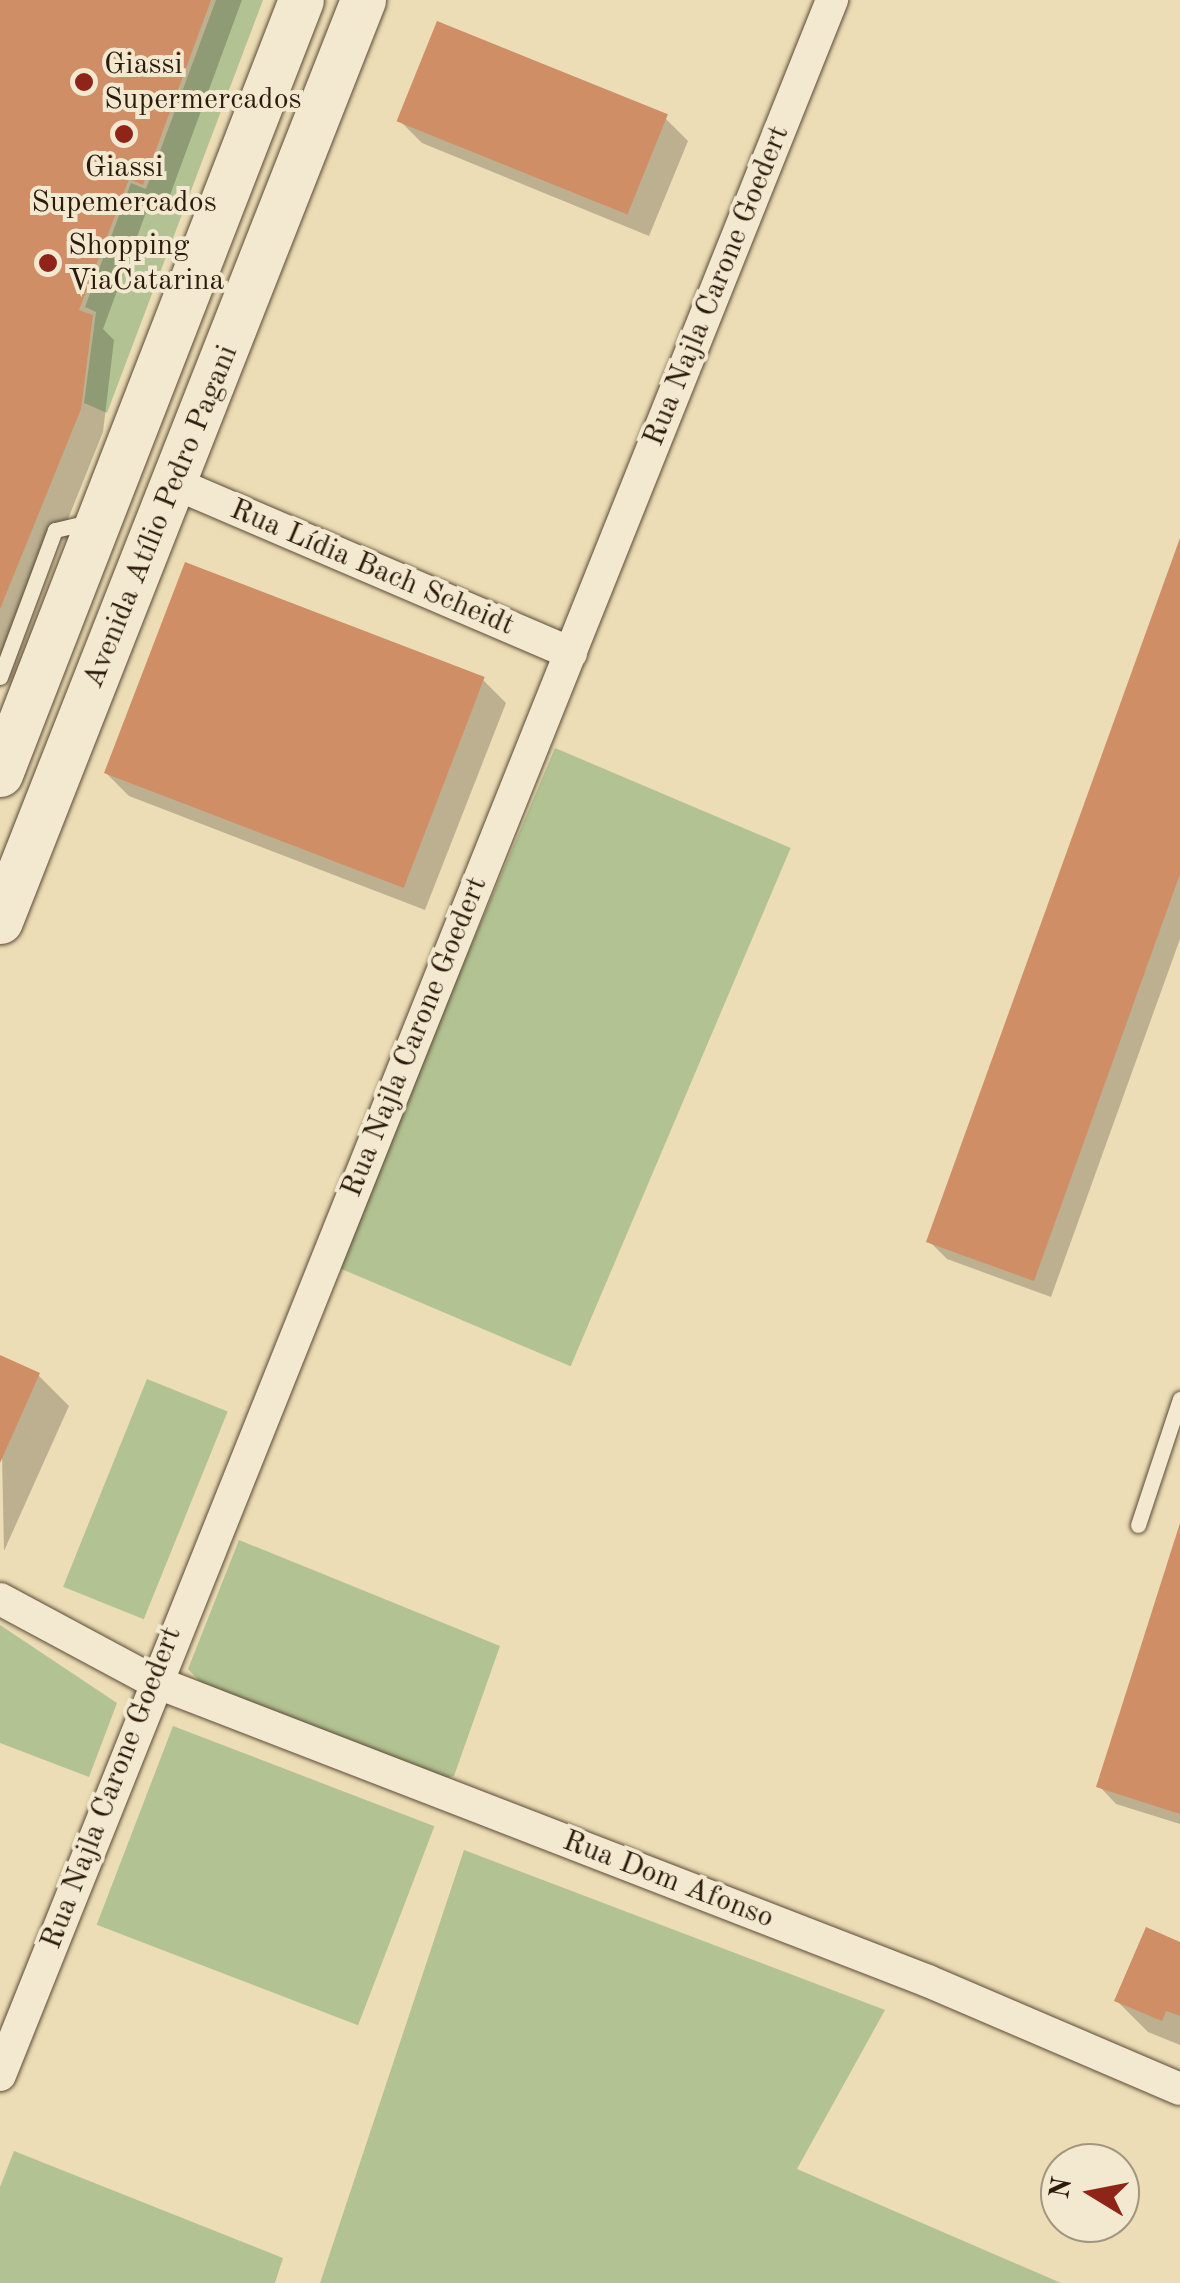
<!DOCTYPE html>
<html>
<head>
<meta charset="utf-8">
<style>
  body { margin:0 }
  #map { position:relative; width:1180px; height:2283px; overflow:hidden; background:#ecddb6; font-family:"Old Standard TT",serif }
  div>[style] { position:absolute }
  .green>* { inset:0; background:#b2c292; transform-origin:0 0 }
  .shadow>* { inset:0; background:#0003 }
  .building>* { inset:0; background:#cf8e65; transform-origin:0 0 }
  .roads { filter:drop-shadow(0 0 2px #5b4b36) drop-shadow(0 0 2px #5b4b36) }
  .lane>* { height:15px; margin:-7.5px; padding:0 7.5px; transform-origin:7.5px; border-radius:7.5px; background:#f3e9d0 }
  .street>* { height:32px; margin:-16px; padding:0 16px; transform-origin:16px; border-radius:16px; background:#f3e9d0 }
  .secondary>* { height:45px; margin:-22.5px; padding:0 22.5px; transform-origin:22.5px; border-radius:22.5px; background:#f3e9d0 }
  .dots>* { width:28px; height:28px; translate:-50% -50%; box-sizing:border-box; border:5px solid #f3e9d0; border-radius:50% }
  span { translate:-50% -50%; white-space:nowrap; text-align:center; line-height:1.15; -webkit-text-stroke:8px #f3e9d0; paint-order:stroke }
  .poi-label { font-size:30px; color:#2b1a0b }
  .left { translate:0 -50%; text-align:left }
  .street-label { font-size:30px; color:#2b1a0b }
  .north { position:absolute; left:1040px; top:2143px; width:100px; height:100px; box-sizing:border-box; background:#f3e9d0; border:2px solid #a39681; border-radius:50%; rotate:280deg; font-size:28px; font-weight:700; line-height:40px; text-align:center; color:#2b1a0b }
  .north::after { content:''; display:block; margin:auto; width:35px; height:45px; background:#8f2418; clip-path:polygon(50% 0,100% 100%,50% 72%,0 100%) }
</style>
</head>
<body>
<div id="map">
  <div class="green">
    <div style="clip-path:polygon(216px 0,263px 0,107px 413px,84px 403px,96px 312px,85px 307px,131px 183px,146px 189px)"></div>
    <div style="left:555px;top:748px;width:256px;height:563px;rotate:23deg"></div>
    <div style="left:147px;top:1379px;width:87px;height:224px;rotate:22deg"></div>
    <div style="clip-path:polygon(239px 1540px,500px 1646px,454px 1776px,440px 1779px,205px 1687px,188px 1669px)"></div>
    <div style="clip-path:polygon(0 1625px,117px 1703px,89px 1777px,0 1743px)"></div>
    <div style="left:173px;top:1726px;width:280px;height:213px;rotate:21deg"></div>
    <div style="clip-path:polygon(464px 1850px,885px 2010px,797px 2169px,1061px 2283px,320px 2283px)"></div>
    <div style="clip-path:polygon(14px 2151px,283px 2258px,275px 2283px,0 2283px,0 2187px)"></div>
  </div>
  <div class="shadow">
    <div style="clip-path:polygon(0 0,242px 0,166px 206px,151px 199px,103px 329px,114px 340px,103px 432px,0 688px)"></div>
    <div style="clip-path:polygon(665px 118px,688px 141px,649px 236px,422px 143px,399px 120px)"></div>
    <div style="clip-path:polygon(1180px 544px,1180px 939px,1051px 1297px,947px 1259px,929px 1241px)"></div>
    <div style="clip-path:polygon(483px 680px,506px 703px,425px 910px,129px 796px,106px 773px)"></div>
    <div style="clip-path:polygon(0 1358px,38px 1375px,69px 1406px,4px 1551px)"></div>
    <div style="clip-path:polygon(1180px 1529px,1180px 1824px,1116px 1804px,1099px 1786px)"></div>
    <div style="clip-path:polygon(1180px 1944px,1180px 2045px,1148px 2032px,1117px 2001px)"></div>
  </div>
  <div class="building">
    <div style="clip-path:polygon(0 0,211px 0,143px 185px,129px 179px,79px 310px,93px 315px,81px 409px,0 609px)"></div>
    <div style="left:437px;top:21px;width:249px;height:108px;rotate:22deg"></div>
    <div style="clip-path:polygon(1180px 538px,1180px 874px,1034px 1281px,926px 1242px)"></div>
    <div style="left:185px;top:562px;width:321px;height:226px;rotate:21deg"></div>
    <div style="clip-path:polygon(0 1355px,40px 1373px,0 1463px)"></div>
    <div style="clip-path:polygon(1180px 1523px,1180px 1814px,1096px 1787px)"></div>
    <div style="clip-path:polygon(1146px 1927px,1180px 1942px,1180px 2016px,1166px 2011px,1162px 2021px,1114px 2001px)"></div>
  </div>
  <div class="roads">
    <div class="lane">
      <div style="left:0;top:677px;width:157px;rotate:-69.5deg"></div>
      <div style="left:55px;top:530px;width:36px;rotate:-13deg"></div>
      <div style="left:1138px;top:1525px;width:133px;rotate:-71.6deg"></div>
    </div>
    <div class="street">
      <div style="left:174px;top:483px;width:432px;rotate:23.2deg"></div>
      <div style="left:0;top:1599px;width:174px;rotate:28.2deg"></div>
      <div style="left:153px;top:1681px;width:831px;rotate:21.16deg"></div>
      <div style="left:928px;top:1981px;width:274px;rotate:23.2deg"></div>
      <div style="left:0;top:2075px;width:2236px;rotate:-68.15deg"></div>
    </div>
    <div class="secondary">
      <div style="left:0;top:774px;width:830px;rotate:-68.75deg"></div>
      <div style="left:0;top:921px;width:990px;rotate:-68.49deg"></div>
    </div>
  </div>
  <div class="dots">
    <div style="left:84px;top:82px;background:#8f2418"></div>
    <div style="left:124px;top:134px;background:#8f2418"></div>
    <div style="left:48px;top:263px;background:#8f2418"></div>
  </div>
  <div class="poi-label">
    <span class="left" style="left:104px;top:82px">Giassi<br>Supermercados</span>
    <span style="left:124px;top:185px">Giassi<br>Supemercados</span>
    <span class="left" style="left:68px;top:263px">Shopping<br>ViaCatarina</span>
  </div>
  <div class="street-label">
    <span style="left:717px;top:286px;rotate:-68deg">Rua Najla Carone Goedert</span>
    <span style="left:161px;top:517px;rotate:-68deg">Avenida Atílio Pedro Pagani</span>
    <span style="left:372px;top:568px;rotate:23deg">Rua Lídia Bach Scheidt</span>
    <span style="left:415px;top:1037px;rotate:-68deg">Rua Najla Carone Goedert</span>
    <span style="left:112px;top:1788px;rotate:-69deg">Rua Najla Carone Goedert</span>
    <span style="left:668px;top:1880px;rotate:21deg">Rua Dom Afonso</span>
  </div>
  <div class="north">N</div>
</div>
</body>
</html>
